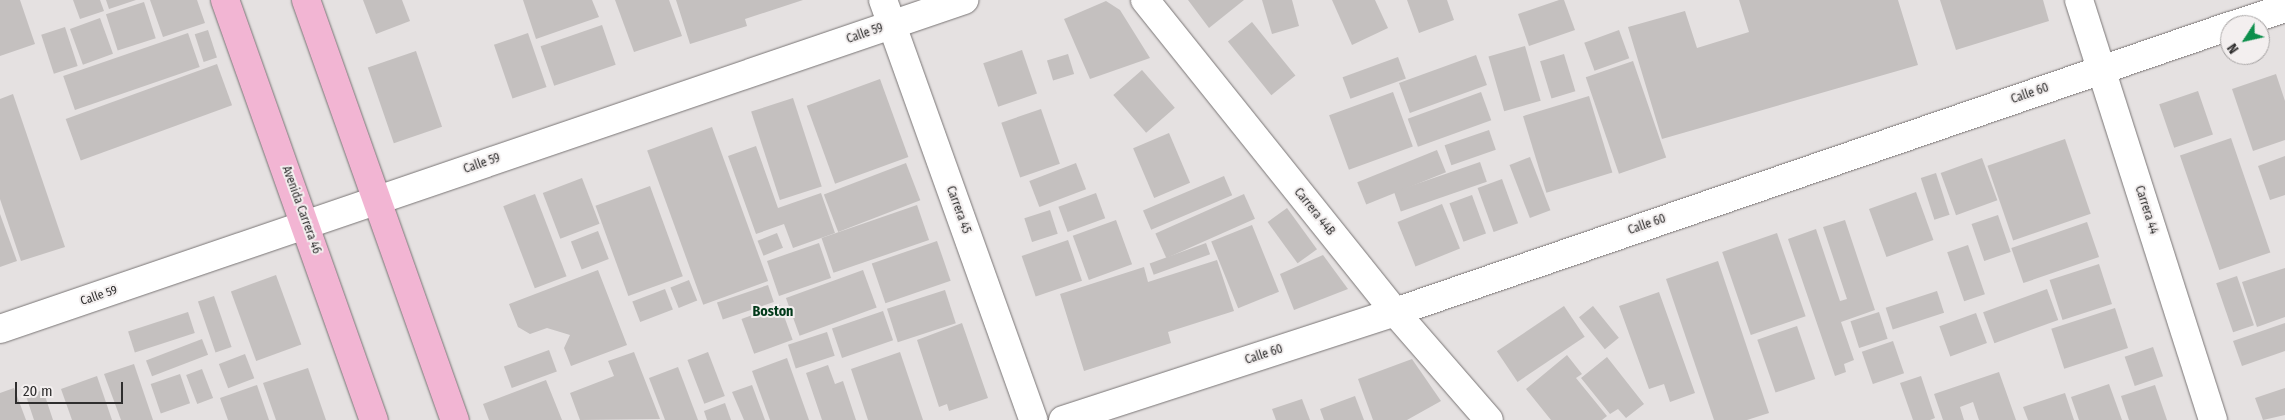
<!DOCTYPE html>
<html>
<head>
<meta charset="utf-8">
<style>
  body { margin:0 }
  #map { position:relative; width:2285px; height:420px; overflow:hidden; background:#e5e1e1; font-family:"Fira Sans Condensed",sans-serif }
  div>[style] { position:absolute }
  .building>* { inset:0; background:#c4c0bf; transform-origin:0 0 }
  .roads { filter:drop-shadow(0 0 1px #797575) drop-shadow(0 0 1px #797575) }
  .minor>* { height:28px; margin:-14px; padding:0 14px; transform-origin:14px; border-radius:14px; background:#fff }
  .tertiary>* { height:28px; margin:-14px; padding:0 14px; transform-origin:14px; border-radius:14px; background:#fff }
  .primary>* { height:28px; margin:-14px; padding:0 14px; transform-origin:14px; border-radius:14px; background:#f2b5d3 }
  span { translate:-50% -50%; white-space:nowrap; text-align:center; line-height:1.15; -webkit-text-stroke:4px #f3efef; paint-order:stroke }
  .street-label { font-size:12px; color:#2f2e2e }
  .neighbourhood-label { font-size:14px; color:#003919; font-weight:700 }
  .north { position:absolute; left:2220px; top:15px; width:50px; height:50px; box-sizing:border-box; background:#f3efef; border:1px solid #a5a2a2; border-radius:50%; rotate:235deg; font-size:14px; font-weight:700; line-height:20px; text-align:center; color:#2f2e2e }
  .north::after { content:''; display:block; margin:auto; width:18px; height:22px; background:#0d8f4c; clip-path:polygon(50% 0,100% 100%,50% 72%,0 100%) }
  .scale { position:absolute; left:15px; top:382px; width:108px; height:22px; box-sizing:border-box; border:2px solid #2f2e2e; border-top:0; padding-left:6px; font-size:15px; line-height:18px; white-space:nowrap; color:#2f2e2e; -webkit-text-stroke:4px #f3efef; paint-order:stroke }
</style>
</head>
<body>
<div id="map">
  <div class="building">
    <div style="clip-path:polygon(0 0,20px 0,35px 44px,0 56px)"></div>
    <div style="clip-path:polygon(73px 0,100px 0,104px 11px,80px 19px)"></div>
    <div style="clip-path:polygon(106px 0,136px 0,109px 9px)"></div>
    <div style="clip-path:polygon(150px 0,197px 0,205px 23px,163px 37px)"></div>
    <div style="clip-path:polygon(363px 0,402px 0,410px 21px,376px 34px)"></div>
    <div style="clip-path:polygon(523px 0,592px 0,599px 17px,536px 39px)"></div>
    <div style="clip-path:polygon(615px 0,669px 0,682px 36px,634px 52px)"></div>
    <div style="clip-path:polygon(676px 0,803px 0,745px 19px,747px 26px,690px 44px)"></div>
    <div style="clip-path:polygon(1188px 0,1244px 0,1209px 28px)"></div>
    <div style="clip-path:polygon(1262px 0,1292px 0,1299px 26px,1272px 34px)"></div>
    <div style="clip-path:polygon(1332px 0,1375px 0,1388px 28px,1352px 45px)"></div>
    <div style="clip-path:polygon(1407px 0,1447px 0,1454px 20px,1419px 33px)"></div>
    <div style="clip-path:polygon(1559px 0,1564px 0,1575px 30px,1529px 46px,1518px 14px)"></div>
    <div style="clip-path:polygon(1739px 0,1898px 0,1918px 65px,1662px 139px,1628px 27px,1685px 11px,1697px 48px,1749px 32px)"></div>
    <div style="clip-path:polygon(1940px 0,2043px 0,2049px 21px,1956px 50px)"></div>
    <div style="clip-path:polygon(1106px 1px,1120px 10px,1150px 58px,1090px 79px,1064px 19px)"></div>
    <div style="left:144px;top:2px;width:38px;height:40px;rotate:72deg"></div>
    <div style="left:100px;top:18px;width:38px;height:32px;rotate:70deg"></div>
    <div style="left:1252px;top:22px;width:69px;height:31px;rotate:51deg"></div>
    <div style="left:602px;top:25px;width:42px;height:65px;rotate:71deg"></div>
    <div style="left:65px;top:27px;width:41px;height:25px;rotate:72deg"></div>
    <div style="left:208px;top:30px;width:29px;height:14px;rotate:72deg"></div>
    <div style="left:1619px;top:30px;width:30px;height:37px;rotate:70deg"></div>
    <div style="left:188px;top:33px;width:36px;height:132px;rotate:71deg"></div>
    <div style="left:528px;top:33px;width:57px;height:36px;rotate:71deg"></div>
    <div style="left:1525px;top:46px;width:57px;height:38px;rotate:74deg"></div>
    <div style="left:1022px;top:50px;width:46px;height:41px;rotate:71deg"></div>
    <div style="left:416px;top:51px;width:80px;height:51px;rotate:71deg"></div>
    <div style="left:1068px;top:54px;width:21px;height:22px;rotate:73deg"></div>
    <div style="left:1564px;top:54px;width:39px;height:25px;rotate:73deg"></div>
    <div style="left:1476px;top:55px;width:32px;height:82px;rotate:70deg"></div>
    <div style="left:1398px;top:57px;width:23px;height:59px;rotate:70deg"></div>
    <div style="left:1633px;top:61px;width:102px;height:50px;rotate:71deg"></div>
    <div style="left:217px;top:64px;width:44px;height:161px;rotate:70deg"></div>
    <div style="left:1142px;top:70px;width:50px;height:38px;rotate:49deg"></div>
    <div style="clip-path:polygon(2276px 74px,2285px 101px,2285px 140px,2253px 151px,2232px 89px)"></div>
    <div style="left:880px;top:79px;width:83px;height:78px;rotate:70deg"></div>
    <div style="left:2198px;top:91px;width:46px;height:41px;rotate:71deg"></div>
    <div style="left:1393px;top:92px;width:58px;height:68px;rotate:70deg"></div>
    <div style="left:1481px;top:92px;width:30px;height:78px;rotate:70deg"></div>
    <div style="clip-path:polygon(13px 94px,65px 247px,21px 261px,0 199px,0 99px)"></div>
    <div style="left:1589px;top:96px;width:80px;height:69px;rotate:73deg"></div>
    <div style="left:793px;top:98px;width:93px;height:44px;rotate:72deg"></div>
    <div style="left:1041px;top:109px;width:58px;height:42px;rotate:71deg"></div>
    <div style="left:712px;top:127px;width:164px;height:69px;rotate:70deg"></div>
    <div style="left:1489px;top:130px;width:21px;height:47px;rotate:71deg"></div>
    <div style="left:1169px;top:133px;width:54px;height:39px;rotate:67deg"></div>
    <div style="left:2231px;top:138px;width:121px;height:54px;rotate:71deg"></div>
    <div style="left:2065px;top:139px;width:79px;height:82px;rotate:71deg"></div>
    <div style="clip-path:polygon(756px 146px,778px 208px,821px 193px,835px 233px,793px 248px,784px 224px,756px 234px,728px 156px)"></div>
    <div style="left:1437px;top:150px;width:24px;height:86px;rotate:68deg"></div>
    <div style="clip-path:polygon(2285px 156px,2285px 195px,2270px 200px,2258px 166px)"></div>
    <div style="left:1530px;top:157px;width:57px;height:22px;rotate:69deg"></div>
    <div style="left:1982px;top:158px;width:45px;height:44px;rotate:70deg"></div>
    <div style="left:1480px;top:162px;width:21px;height:91px;rotate:71deg"></div>
    <div style="left:906px;top:163px;width:40px;height:88px;rotate:69deg"></div>
    <div style="left:1076px;top:163px;width:28px;height:50px;rotate:69deg"></div>
    <div style="left:1936px;top:173px;width:44px;height:16px;rotate:72deg"></div>
    <div style="left:1224px;top:176px;width:21px;height:88px;rotate:67deg"></div>
    <div style="left:582px;top:178px;width:49px;height:42px;rotate:69deg"></div>
    <div style="left:1502px;top:179px;width:47px;height:26px;rotate:70deg"></div>
    <div style="left:650px;top:186px;width:96px;height:58px;rotate:70deg"></div>
    <div style="left:1916px;top:192px;width:51px;height:50px;rotate:70deg"></div>
    <div style="left:1096px;top:193px;width:27px;height:40px;rotate:70deg"></div>
    <div style="left:535px;top:194px;width:88px;height:34px;rotate:69deg"></div>
    <div style="left:1244px;top:194px;width:27px;height:97px;rotate:66deg"></div>
    <div style="left:1472px;top:195px;width:41px;height:24px;rotate:70deg"></div>
    <div style="left:1442px;top:204px;width:48px;height:48px;rotate:68deg"></div>
    <div style="left:917px;top:205px;width:37px;height:101px;rotate:71deg"></div>
    <div style="left:1287px;top:208px;width:51px;height:24px;rotate:54deg"></div>
    <div style="left:1050px;top:210px;width:25px;height:27px;rotate:72deg"></div>
    <div style="clip-path:polygon(0 214px,17px 261px,0 267px)"></div>
    <div style="left:1998px;top:215px;width:39px;height:28px;rotate:71deg"></div>
    <div style="left:1116px;top:220px;width:47px;height:46px;rotate:70deg"></div>
    <div style="clip-path:polygon(1845px 220px,1875px 310px,1841px 322px,1854px 360px,1844px 364px,1846px 372px,1835px 376px,1788px 239px,1816px 229px,1840px 301px,1847px 299px,1823px 227px)"></div>
    <div style="left:2087px;top:222px;width:37px;height:80px;rotate:71deg"></div>
    <div style="left:1252px;top:225px;width:72px;height:44px;rotate:68deg"></div>
    <div style="left:598px;top:231px;width:30px;height:29px;rotate:69deg"></div>
    <div style="left:777px;top:233px;width:16px;height:21px;rotate:68deg"></div>
    <div style="left:1777px;top:233px;width:88px;height:58px;rotate:71deg"></div>
    <div style="left:1068px;top:240px;width:43px;height:49px;rotate:71deg"></div>
    <div style="left:937px;top:241px;width:42px;height:69px;rotate:71deg"></div>
    <div style="left:819px;top:243px;width:37px;height:55px;rotate:71deg"></div>
    <div style="left:1206px;top:243px;width:12px;height:60px;rotate:70deg"></div>
    <div style="left:1968px;top:245px;width:52px;height:22px;rotate:71deg"></div>
    <div style="clip-path:polygon(1323px 255px,1348px 289px,1294px 310px,1280px 274px)"></div>
    <div style="clip-path:polygon(1217px 260px,1234px 311px,1168px 332px,1171px 343px,1084px 371px,1060px 294px,1144px 267px,1148px 282px)"></div>
    <div style="clip-path:polygon(1718px 261px,1769px 413px,1747px 420px,1714px 420px,1666px 279px)"></div>
    <div style="left:2099px;top:264px;width:42px;height:52px;rotate:72deg"></div>
    <div style="clip-path:polygon(2285px 268px,2285px 317px,2257px 327px,2242px 282px)"></div>
    <div style="clip-path:polygon(598px 270px,627px 345px,571px 366px,564px 348px,570px 335px,547px 328px,530px 334px,518px 327px,509px 304px)"></div>
    <div style="left:863px;top:270px;width:40px;height:82px;rotate:70deg"></div>
    <div style="left:276px;top:275px;width:74px;height:48px;rotate:70deg"></div>
    <div style="left:2237px;top:276px;width:52px;height:22px;rotate:71deg"></div>
    <div style="left:689px;top:280px;width:22px;height:20px;rotate:68deg"></div>
    <div style="left:768px;top:285px;width:18px;height:54px;rotate:71deg"></div>
    <div style="left:665px;top:289px;width:22px;height:35px;rotate:69deg"></div>
    <div style="left:2047px;top:289px;width:33px;height:68px;rotate:70deg"></div>
    <div style="left:945px;top:290px;width:35px;height:61px;rotate:72deg"></div>
    <div style="left:1937px;top:291px;width:23px;height:54px;rotate:72deg"></div>
    <div style="clip-path:polygon(1659px 292px,1695px 393px,1670px 402px,1664px 384px,1649px 389px,1619px 306px)"></div>
    <div style="left:214px;top:296px;width:54px;height:17px;rotate:71deg"></div>
    <div style="left:780px;top:305px;width:37px;height:41px;rotate:70deg"></div>
    <div style="left:1564px;top:306px;width:37px;height:81px;rotate:56deg"></div>
    <div style="left:1593px;top:306px;width:41px;height:18px;rotate:51deg"></div>
    <div style="left:2115px;top:308px;width:42px;height:67px;rotate:72deg"></div>
    <div style="left:883px;top:311px;width:31px;height:54px;rotate:71deg"></div>
    <div style="left:188px;top:312px;width:22px;height:63px;rotate:72deg"></div>
    <div style="left:1879px;top:312px;width:28px;height:30px;rotate:72deg"></div>
    <div style="left:1976px;top:313px;width:32px;height:39px;rotate:70deg"></div>
    <div style="clip-path:polygon(962px 323px,988px 398px,949px 411px,947px 404px,939px 407px,917px 340px)"></div>
    <div style="clip-path:polygon(2285px 323px,2285px 351px,2242px 366px,2233px 341px)"></div>
    <div style="left:1797px;top:326px;width:56px;height:42px;rotate:71deg"></div>
    <div style="left:827px;top:332px;width:25px;height:41px;rotate:72deg"></div>
    <div style="left:202px;top:339px;width:17px;height:60px;rotate:69deg"></div>
    <div style="left:1893px;top:341px;width:34px;height:33px;rotate:71deg"></div>
    <div style="left:2153px;top:347px;width:31px;height:30px;rotate:71deg"></div>
    <div style="left:549px;top:350px;width:23px;height:48px;rotate:70deg"></div>
    <div style="clip-path:polygon(634px 352px,660px 419px,580px 420px,570px 393px,614px 376px,608px 361px)"></div>
    <div style="left:708px;top:352px;width:47px;height:22px;rotate:69deg"></div>
    <div style="clip-path:polygon(900px 352px,923px 420px,868px 420px,851px 369px)"></div>
    <div style="left:245px;top:354px;width:26px;height:28px;rotate:69deg"></div>
    <div style="clip-path:polygon(1567px 355px,1582px 374px,1576px 378px,1607px 416px,1602px 420px,1551px 420px,1526px 389px)"></div>
    <div style="clip-path:polygon(1607px 357px,1644px 404px,1626px 418px,1618px 409px,1610px 414px,1581px 378px)"></div>
    <div style="clip-path:polygon(787px 358px,809px 420px,770px 420px,752px 371px)"></div>
    <div style="clip-path:polygon(1412px 359px,1441px 401px,1407px 420px,1373px 420px,1358px 379px)"></div>
    <div style="clip-path:polygon(134px 364px,153px 420px,121px 420px,104px 374px)"></div>
    <div style="clip-path:polygon(828px 365px,835px 384px,843px 381px,856px 420px,822px 420px,806px 373px)"></div>
    <div style="clip-path:polygon(678px 367px,698px 420px,665px 420px,649px 378px)"></div>
    <div style="clip-path:polygon(308px 368px,326px 420px,276px 420px,263px 383px)"></div>
    <div style="left:202px;top:369px;width:31px;height:17px;rotate:69deg"></div>
    <div style="clip-path:polygon(1999px 372px,2016px 420px,1979px 420px,1973px 402px,1960px 407px,1964px 420px,1943px 420px,1934px 394px)"></div>
    <div style="left:180px;top:374px;width:31px;height:31px;rotate:71deg"></div>
    <div style="clip-path:polygon(97px 376px,112px 420px,72px 420px,61px 389px)"></div>
    <div style="clip-path:polygon(1921px 376px,1935px 418px,1930px 420px,1913px 420px,1900px 383px)"></div>
    <div style="clip-path:polygon(546px 380px,562px 420px,489px 420px,483px 404px)"></div>
    <div style="clip-path:polygon(2109px 384px,2122px 420px,2079px 420px,2071px 397px)"></div>
    <div style="clip-path:polygon(257px 385px,269px 420px,228px 420px,220px 398px)"></div>
    <div style="clip-path:polygon(752px 385px,765px 420px,744px 420px,732px 392px)"></div>
    <div style="clip-path:polygon(2155px 385px,2167px 420px,2129px 420px,2121px 396px)"></div>
    <div style="clip-path:polygon(14px 388px,26px 420px,0 420px,0 393px)"></div>
    <div style="clip-path:polygon(2285px 388px,2285px 415px,2263px 420px,2255px 398px)"></div>
    <div style="clip-path:polygon(43px 390px,53px 420px,34px 420px,26px 396px)"></div>
    <div style="clip-path:polygon(2065px 393px,2074px 420px,2028px 420px,2023px 407px)"></div>
    <div style="clip-path:polygon(1355px 396px,1364px 420px,1324px 420px,1320px 409px)"></div>
    <div style="clip-path:polygon(1302px 399px,1310px 420px,1276px 420px,1272px 409px)"></div>
    <div style="clip-path:polygon(725px 403px,731px 420px,707px 420px,704px 411px)"></div>
  </div>
  <div class="roads">
    <div class="minor">
      <div style="left:883px;top:0;width:446px;rotate:70.3deg"></div>
      <div style="left:1145px;top:0;width:400px;rotate:51.3deg"></div>
      <div style="left:1395px;top:312px;width:143px;rotate:49deg"></div>
      <div style="left:2234px;top:25px;width:54px;rotate:-18.4deg"></div>
      <div style="left:0;top:329px;width:1019px;rotate:-18.84deg"></div>
      <div style="left:1063px;top:420px;width:349px;rotate:-18deg"></div>
      <div style="left:1395px;top:312px;width:883px;rotate:-18.91deg"></div>
    </div>
    <div class="tertiary">
      <div style="left:2079px;top:0;width:441px;rotate:72.3deg"></div>
    </div>
    <div class="primary">
      <div style="left:225px;top:0;width:446px;rotate:70.5deg"></div>
      <div style="left:306px;top:0;width:446px;rotate:70.5deg"></div>
    </div>
  </div>
  <div class="street-label">
    <span style="left:865px;top:34px;rotate:-19deg">Calle 59</span>
    <span style="left:2030px;top:94px;rotate:-19deg">Calle 60</span>
    <span style="left:482px;top:164px;rotate:-19deg">Calle 59</span>
    <span style="left:301px;top:210px;rotate:70deg">Avenida Carrera 46</span>
    <span style="left:958px;top:210px;rotate:70deg">Carrera 45</span>
    <span style="left:2146px;top:210px;rotate:72deg">Carrera 44</span>
    <span style="left:1314px;top:212px;rotate:51deg">Carrera 44B</span>
    <span style="left:1647px;top:225px;rotate:-19deg">Calle 60</span>
    <span style="left:99px;top:296px;rotate:-19deg">Calle 59</span>
    <span style="left:1264px;top:355px;rotate:-18deg">Calle 60</span>
  </div>
  <div class="neighbourhood-label">
    <span style="left:773px;top:312px">Boston</span>
  </div>
  <div class="north">N</div>
  <div class="scale">20 m</div>
</div>
</body>
</html>
